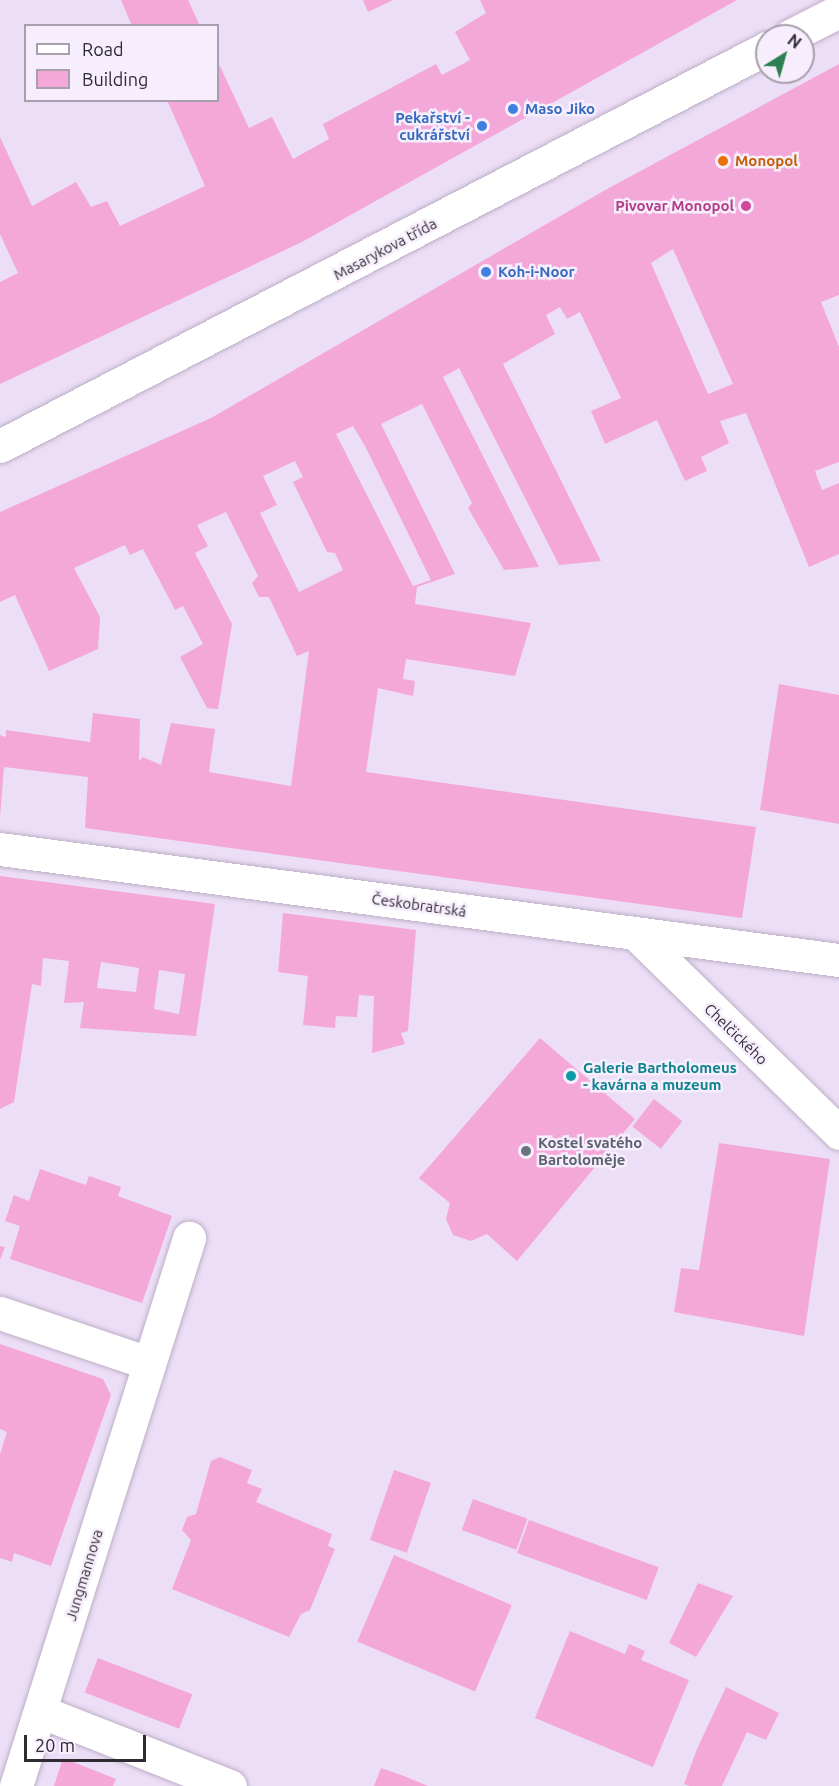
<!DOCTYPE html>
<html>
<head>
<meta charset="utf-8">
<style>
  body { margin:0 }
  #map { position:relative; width:839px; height:1786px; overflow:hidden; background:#ecdef6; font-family:Ubuntu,sans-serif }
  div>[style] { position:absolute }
  .building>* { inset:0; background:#f4a8d9; transform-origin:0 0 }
  .roads { filter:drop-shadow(0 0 2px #bdafc6) drop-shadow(0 0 2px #bdafc6) }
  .street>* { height:33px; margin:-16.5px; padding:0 16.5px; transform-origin:16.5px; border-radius:16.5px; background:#fff }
  .dots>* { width:16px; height:16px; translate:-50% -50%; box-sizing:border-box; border:3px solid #f6eefc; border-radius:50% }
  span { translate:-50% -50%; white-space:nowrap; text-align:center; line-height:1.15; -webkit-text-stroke:5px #f6eefc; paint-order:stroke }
  .shop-label { font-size:15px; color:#366cbe; font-weight:700 }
  .left { translate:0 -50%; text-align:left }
  .right { translate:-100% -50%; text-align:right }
  .food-label { font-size:15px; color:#c56008; font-weight:700 }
  .hotel-label { font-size:15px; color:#b23c85; font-weight:700 }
  .street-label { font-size:15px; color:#302a33 }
  .culture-label { font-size:15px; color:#0d838f; font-weight:700 }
  .worship-label { font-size:15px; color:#5b616d; font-weight:700 }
  .legend { position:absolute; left:24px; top:24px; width:195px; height:78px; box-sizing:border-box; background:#f6eefc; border:2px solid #a7a0ac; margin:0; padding:8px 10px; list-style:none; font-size:18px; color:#302a33 }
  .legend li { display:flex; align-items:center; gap:12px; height:30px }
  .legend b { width:30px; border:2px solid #a7a0ac }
  .north { position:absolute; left:755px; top:24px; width:60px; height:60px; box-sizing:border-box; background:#f6eefc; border:2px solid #a7a0ac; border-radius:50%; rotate:37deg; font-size:16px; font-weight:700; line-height:24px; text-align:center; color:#302a33 }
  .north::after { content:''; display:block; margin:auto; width:21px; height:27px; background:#2d8053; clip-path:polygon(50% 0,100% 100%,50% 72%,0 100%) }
  .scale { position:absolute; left:24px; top:1735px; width:122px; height:27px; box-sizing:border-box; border:3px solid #302a33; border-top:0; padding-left:8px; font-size:18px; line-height:21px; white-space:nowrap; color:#302a33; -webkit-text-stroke:4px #f6eefc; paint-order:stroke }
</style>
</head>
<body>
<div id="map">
  <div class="building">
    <div style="clip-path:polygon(121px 0,188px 0,200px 26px,132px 26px)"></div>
    <div style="clip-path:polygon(363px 0,393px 0,368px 12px)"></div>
    <div style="clip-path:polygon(480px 0,737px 0,302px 242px,0 384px,0 282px,18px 273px,0 234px,0 137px,32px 206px,76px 182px,91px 207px,107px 201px,120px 226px,205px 186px,167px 100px,218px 100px,218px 62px,249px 128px,272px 117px,293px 159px,329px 139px,323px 124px,436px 64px,442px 75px,470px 60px,455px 32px,486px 13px)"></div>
    <div style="clip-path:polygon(evenodd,839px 64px,839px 295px,821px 302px,839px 347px,839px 462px,815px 471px,822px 490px,839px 483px,839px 554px,809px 567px,746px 413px,720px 421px,729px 443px,701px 457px,707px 471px,685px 481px,657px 420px,605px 444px,591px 411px,621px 398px,580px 312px,567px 319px,560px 307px,546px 315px,555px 334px,503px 364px,601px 561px,559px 565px,459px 368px,443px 377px,539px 567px,504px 570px,468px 508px,472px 503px,422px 404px,381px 424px,455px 574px,417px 587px,415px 604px,531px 623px,515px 676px,406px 659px,403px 679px,415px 681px,413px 696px,378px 688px,366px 772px,756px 827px,742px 918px,85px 828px,88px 777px,4px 767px,0 817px,0 735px,6px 737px,6px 730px,90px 742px,93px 713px,140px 719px,139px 761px,143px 757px,161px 765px,171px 723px,215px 729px,209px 772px,291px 786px,309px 651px,297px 656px,269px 597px,259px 597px,252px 583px,258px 576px,226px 512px,197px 525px,208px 546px,195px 553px,232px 624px,218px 709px,207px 708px,180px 657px,203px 644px,183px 606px,175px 610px,143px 549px,130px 555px,125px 545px,74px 568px,100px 617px,98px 649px,49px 671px,15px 595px,0 602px,0 512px,211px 418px,607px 189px,839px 64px,673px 249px,733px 384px,708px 394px,651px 263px,673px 249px,839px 64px,353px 426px,365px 446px,431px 580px,413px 586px,336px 434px,353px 426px,839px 64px,295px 461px,303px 477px,293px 482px,327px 552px,335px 553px,343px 570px,299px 592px,260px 513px,277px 505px,263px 476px,295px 461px)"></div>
    <div style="clip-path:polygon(779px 684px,839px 695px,839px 824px,760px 810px)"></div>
    <div style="clip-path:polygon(evenodd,0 876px,215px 904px,196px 1036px,80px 1028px,84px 1002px,64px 1003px,69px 961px,43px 958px,41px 986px,32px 984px,14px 1102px,0 1109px,0 876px,101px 962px,139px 968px,136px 992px,97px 988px,101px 962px,0 876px,159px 970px,185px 974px,179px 1014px,154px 1009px,159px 970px)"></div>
    <div style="clip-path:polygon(283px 913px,416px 930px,408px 1031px,401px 1033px,405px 1044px,372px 1053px,374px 996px,359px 995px,357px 1017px,336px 1016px,335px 1028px,303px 1025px,308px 976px,278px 972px)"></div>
    <div style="clip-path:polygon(540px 1038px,635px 1119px,517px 1261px,487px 1234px,471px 1241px,453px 1235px,446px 1219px,450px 1203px,419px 1178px)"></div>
    <div style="left:654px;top:1099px;width:36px;height:35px;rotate:38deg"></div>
    <div style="clip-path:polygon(719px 1143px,830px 1159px,804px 1336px,674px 1312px,681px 1268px,699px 1270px)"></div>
    <div style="clip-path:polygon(40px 1169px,86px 1185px,89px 1176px,121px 1187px,118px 1196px,172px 1216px,142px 1303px,10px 1259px,20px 1226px,5px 1221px,14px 1195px,29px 1201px)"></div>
    <div style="clip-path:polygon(0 1246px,5px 1247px,0 1260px)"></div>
    <div style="clip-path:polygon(0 1344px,103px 1379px,111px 1395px,51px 1566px,14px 1553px,12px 1562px,0 1558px,0 1454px,7px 1432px,0 1429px)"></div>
    <div style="clip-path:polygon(220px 1457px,252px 1470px,247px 1483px,262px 1489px,256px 1502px,332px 1534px,328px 1546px,335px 1549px,310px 1610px,301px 1614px,289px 1637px,172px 1589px,191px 1540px,182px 1530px,187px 1517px,196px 1514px,211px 1461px)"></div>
    <div style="left:394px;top:1470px;width:39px;height:74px;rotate:19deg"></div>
    <div style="left:473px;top:1499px;width:58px;height:33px;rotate:20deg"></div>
    <div style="left:529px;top:1520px;width:138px;height:35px;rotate:20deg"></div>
    <div style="left:394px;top:1555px;width:128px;height:94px;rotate:23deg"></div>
    <div style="clip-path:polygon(698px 1583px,733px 1596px,696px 1657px,669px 1643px)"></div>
    <div style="clip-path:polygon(570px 1631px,625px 1654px,629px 1644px,645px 1651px,641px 1660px,689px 1680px,653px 1767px,535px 1718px)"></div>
    <div style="left:98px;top:1658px;width:101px;height:37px;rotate:21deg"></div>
    <div style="clip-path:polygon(726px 1687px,779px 1713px,766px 1740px,747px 1732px,722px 1786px,689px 1786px,684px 1784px,697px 1749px)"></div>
    <div style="clip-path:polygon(63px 1758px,116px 1779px,113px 1786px,54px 1786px)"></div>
    <div style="clip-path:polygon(381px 1768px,404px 1776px,428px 1786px,374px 1786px)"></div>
  </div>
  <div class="roads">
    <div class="street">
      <div style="left:790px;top:36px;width:55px;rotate:-27deg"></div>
      <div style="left:0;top:446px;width:864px;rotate:-27.43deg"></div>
      <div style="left:0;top:849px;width:846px;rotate:7.54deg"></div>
      <div style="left:635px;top:933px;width:286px;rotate:44.4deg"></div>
      <div style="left:0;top:1313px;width:157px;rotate:18.6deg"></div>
      <div style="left:42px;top:1712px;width:202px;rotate:21.5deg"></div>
      <div style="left:16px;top:1786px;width:575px;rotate:-72.48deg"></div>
    </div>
  </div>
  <div class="dots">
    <div style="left:513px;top:109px;background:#3f7fe0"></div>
    <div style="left:482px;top:126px;background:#3f7fe0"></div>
    <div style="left:723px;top:161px;background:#e8710a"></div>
    <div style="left:746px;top:206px;background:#d1479c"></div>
    <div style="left:486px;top:272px;background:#3f7fe0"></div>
    <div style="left:571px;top:1076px;background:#0f9aa8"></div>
    <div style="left:526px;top:1151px;background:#6b7280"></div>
  </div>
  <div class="shop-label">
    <span class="left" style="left:525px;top:109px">Maso Jiko</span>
    <span class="right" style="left:470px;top:126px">Pekařství -<br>cukrářství</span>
    <span class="left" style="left:498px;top:272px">Koh-i-Noor</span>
  </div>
  <div class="food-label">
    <span class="left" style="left:735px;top:161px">Monopol</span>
  </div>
  <div class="hotel-label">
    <span class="right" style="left:734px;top:206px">Pivovar Monopol</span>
  </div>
  <div class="street-label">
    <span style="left:385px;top:249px;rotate:-28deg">Masarykova třída</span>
    <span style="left:419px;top:905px;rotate:8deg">Českobratrská</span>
    <span style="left:736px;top:1034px;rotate:44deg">Chelčického</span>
    <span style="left:84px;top:1575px;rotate:-73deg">Jungmannova</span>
  </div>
  <div class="culture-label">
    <span class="left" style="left:583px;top:1076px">Galerie Bartholomeus<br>- kavárna a muzeum</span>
  </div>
  <div class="worship-label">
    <span class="left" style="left:538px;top:1151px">Kostel svatého<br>Bartoloměje</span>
  </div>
  <ul class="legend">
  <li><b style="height:8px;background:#fff"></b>Road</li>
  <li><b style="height:16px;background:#f4a8d9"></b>Building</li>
  </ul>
  <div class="north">N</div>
  <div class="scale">20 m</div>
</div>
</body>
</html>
